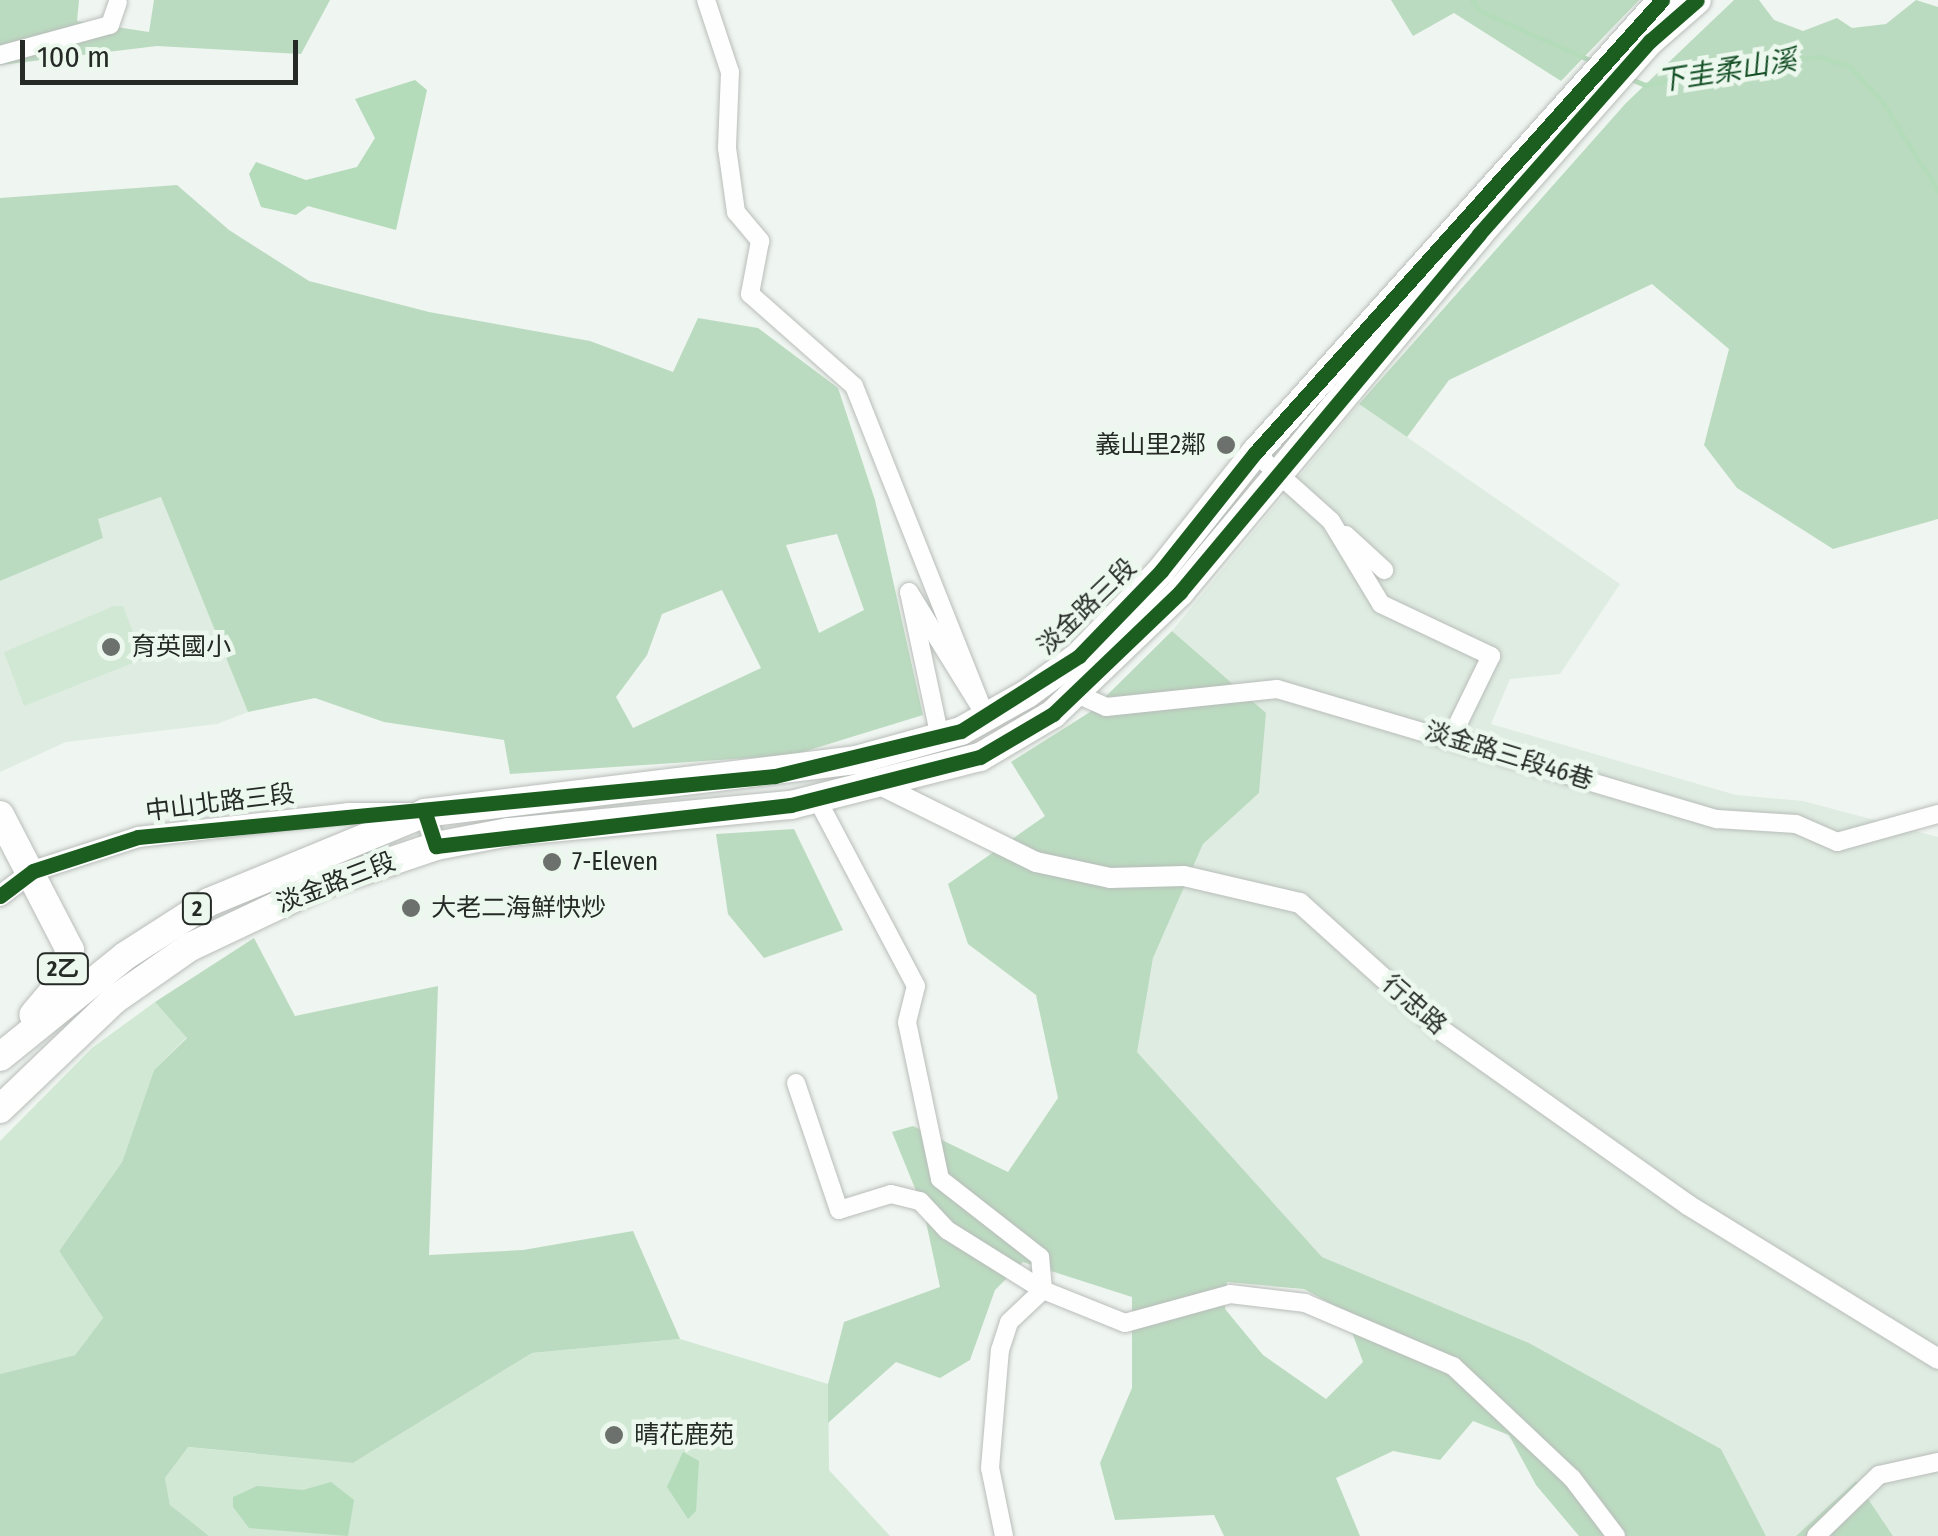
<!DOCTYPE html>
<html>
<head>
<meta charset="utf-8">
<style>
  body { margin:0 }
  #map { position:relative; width:1938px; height:1536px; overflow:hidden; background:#eff5f0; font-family:"Fira Sans Condensed","Noto Sans TC",sans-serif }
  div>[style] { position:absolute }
  .built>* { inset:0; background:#dfece1 }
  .green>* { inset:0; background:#d1e8d4 }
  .forest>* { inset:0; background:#bbdbc0 }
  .water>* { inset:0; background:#b4dbba }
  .stream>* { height:5px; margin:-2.5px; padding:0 2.5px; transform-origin:2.5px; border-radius:2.5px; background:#b4dbba }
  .roads { filter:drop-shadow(0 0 2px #b9bdba) drop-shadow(0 0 2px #b9bdba) }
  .minor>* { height:18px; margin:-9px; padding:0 9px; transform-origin:9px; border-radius:9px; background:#fdfefd }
  .tertiary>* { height:20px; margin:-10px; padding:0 10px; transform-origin:10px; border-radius:10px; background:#fdfefd }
  .primary>* { height:28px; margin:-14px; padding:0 14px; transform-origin:14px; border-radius:14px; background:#fdfefd }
  .cycleway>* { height:15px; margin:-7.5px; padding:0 7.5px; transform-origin:7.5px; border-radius:7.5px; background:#1b5e20 }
  .dots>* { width:28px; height:28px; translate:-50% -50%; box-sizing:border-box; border:5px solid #ecf8ee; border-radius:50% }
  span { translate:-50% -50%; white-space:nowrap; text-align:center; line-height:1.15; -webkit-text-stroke:9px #ecf8ee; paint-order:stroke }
  .shield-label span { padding:2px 8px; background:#ecf8ee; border:2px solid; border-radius:8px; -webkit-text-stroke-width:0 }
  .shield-label { font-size:22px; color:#252a26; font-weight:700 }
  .poi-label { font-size:25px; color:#252a26 }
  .right { translate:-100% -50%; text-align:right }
  .left { translate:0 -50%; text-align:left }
  .street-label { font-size:25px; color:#252a26 }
  .water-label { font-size:28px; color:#154f26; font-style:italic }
  .scale { position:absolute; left:20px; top:40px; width:278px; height:45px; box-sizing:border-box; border:5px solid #252a26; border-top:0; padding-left:12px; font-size:30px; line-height:35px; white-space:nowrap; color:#252a26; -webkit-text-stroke:8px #ecf8ee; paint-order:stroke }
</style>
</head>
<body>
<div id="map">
  <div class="built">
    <div style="clip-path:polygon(1359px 404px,1620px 584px,1560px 674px,1510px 679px,1491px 724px,1736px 795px,1803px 801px,1938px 837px,1938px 1536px,1893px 1536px,1856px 1481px,1796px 1536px,1766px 1536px,1721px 1449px,1529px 1343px,1322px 1257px,1136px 1052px,1153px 958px,1203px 844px,1259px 793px,1265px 714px,1172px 631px)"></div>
    <div style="clip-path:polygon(162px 497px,248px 712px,217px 724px,66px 742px,0 772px,0 581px,103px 538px,97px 519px)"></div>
  </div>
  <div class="green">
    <div style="clip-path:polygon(114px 606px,123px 606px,143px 659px,24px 706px,4px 652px)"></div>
    <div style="clip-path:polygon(155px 1002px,187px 1037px,154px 1070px,122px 1162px,59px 1251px,103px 1318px,75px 1355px,0 1374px,0 1141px,92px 1048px)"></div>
    <div style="clip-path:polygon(680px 1339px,828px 1384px,829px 1470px,890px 1536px,209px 1536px,170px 1506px,165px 1478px,187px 1447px,353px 1463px,532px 1353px)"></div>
  </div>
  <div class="forest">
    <div style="clip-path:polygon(0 0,79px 0,77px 21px,149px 32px,154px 0,330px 0,301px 54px,157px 46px,0 65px)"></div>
    <div style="clip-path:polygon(1391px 0,1639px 0,1561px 81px,1454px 13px,1413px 36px)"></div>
    <div style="clip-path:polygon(1734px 0,1759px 0,1774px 20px,1803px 31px,1837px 18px,1852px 28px,1886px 24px,1916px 0,1938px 7px,1938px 519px,1833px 549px,1737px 488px,1704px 445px,1729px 349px,1652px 284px,1449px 380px,1407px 437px,1359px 404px,1626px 103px)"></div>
    <div style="clip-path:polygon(evenodd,177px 185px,229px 230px,309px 281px,429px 312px,590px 341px,673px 372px,698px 318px,758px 328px,838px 388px,875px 500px,923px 715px,793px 755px,510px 774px,504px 740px,384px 722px,315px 698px,248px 712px,161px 497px,98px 519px,103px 538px,0 581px,0 198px,177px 185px,837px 534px,864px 610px,819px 633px,786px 545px,837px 534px,177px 185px,722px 590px,761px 668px,633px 728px,616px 697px,647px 655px,662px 614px,722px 590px)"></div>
    <div style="clip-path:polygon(evenodd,1172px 631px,1266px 713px,1259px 793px,1203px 844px,1153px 958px,1137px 1052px,1322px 1257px,1529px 1343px,1721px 1449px,1766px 1536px,1579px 1536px,1536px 1485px,1509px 1435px,1473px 1421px,1440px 1460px,1393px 1451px,1336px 1478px,1360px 1536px,1224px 1536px,1214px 1515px,1115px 1520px,1100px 1463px,1132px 1388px,1132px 1297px,1023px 1262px,995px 1290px,970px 1360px,940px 1378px,896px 1362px,828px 1423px,828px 1384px,844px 1322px,940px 1287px,923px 1208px,892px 1132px,913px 1126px,1008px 1172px,1058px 1098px,1036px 995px,968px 944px,948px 884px,1045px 816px,1011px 762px,1090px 712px,1172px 631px,1227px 1282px,1304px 1289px,1344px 1311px,1363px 1362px,1326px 1399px,1263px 1355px,1225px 1309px,1227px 1282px)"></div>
    <div style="clip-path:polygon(794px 829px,843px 930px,764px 958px,728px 914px,716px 834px)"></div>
    <div style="clip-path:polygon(254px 938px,295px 1016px,438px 986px,429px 1255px,523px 1250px,633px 1231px,680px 1339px,532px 1353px,353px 1463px,188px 1447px,165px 1478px,170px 1505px,209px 1536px,0 1536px,0 1374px,75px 1355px,103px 1318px,59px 1251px,122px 1162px,154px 1070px,187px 1038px,155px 1002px)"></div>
    <div style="clip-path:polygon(1856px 1481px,1893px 1536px,1796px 1536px)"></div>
  </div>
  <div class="water">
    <div style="clip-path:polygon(415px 80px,427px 90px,396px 230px,308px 206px,296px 215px,261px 207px,249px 174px,256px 162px,306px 180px,357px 167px,375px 138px,355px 99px)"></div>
    <div style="clip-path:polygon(683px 1452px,699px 1461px,696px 1511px,688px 1519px,667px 1487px)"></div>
    <div style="clip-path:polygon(331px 1482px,354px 1500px,348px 1536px,249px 1528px,233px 1507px,233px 1497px,257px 1486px,303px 1490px)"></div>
  </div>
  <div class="stream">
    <div style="left:1472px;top:0;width:14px;rotate:54deg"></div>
    <div style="left:1480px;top:11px;width:125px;rotate:24.1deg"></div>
    <div style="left:1631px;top:79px;width:15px;rotate:23deg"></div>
    <div style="left:1645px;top:85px;width:126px;rotate:-11.5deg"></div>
    <div style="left:1768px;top:60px;width:53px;rotate:-3.2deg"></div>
    <div style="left:1821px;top:57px;width:29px;rotate:18deg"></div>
    <div style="left:1849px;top:66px;width:47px;rotate:46.7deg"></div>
    <div style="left:1881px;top:100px;width:107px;rotate:57.9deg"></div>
  </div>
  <div class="roads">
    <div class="minor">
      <div style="left:706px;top:0;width:76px;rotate:71.6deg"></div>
      <div style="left:730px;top:72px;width:76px;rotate:92.3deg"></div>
      <div style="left:727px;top:148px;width:65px;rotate:82deg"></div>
      <div style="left:736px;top:212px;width:38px;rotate:50deg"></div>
      <div style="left:760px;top:241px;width:54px;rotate:100.7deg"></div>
      <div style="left:750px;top:294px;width:139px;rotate:41.5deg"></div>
      <div style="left:854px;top:386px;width:352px;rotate:68.3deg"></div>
      <div style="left:984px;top:713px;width:142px;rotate:-121.8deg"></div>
      <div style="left:909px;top:592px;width:149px;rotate:78deg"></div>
      <div style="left:0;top:55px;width:114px;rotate:-15.3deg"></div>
      <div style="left:110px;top:25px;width:24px;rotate:-71deg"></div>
      <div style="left:1255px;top:453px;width:102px;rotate:41.8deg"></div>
      <div style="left:1331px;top:521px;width:97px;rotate:58.9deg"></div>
      <div style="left:1381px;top:604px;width:122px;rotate:25.3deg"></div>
      <div style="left:1491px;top:656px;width:91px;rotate:116deg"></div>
      <div style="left:1346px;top:535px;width:52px;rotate:42.6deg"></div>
      <div style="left:1077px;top:694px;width:32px;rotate:24deg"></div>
      <div style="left:1106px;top:707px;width:172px;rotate:-6deg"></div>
      <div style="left:1277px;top:689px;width:459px;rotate:16.5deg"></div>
      <div style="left:1717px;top:819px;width:79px;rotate:3.6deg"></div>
      <div style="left:1796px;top:824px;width:45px;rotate:23.7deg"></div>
      <div style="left:1837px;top:842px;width:105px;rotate:-15.5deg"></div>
      <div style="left:796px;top:1083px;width:134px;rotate:71.3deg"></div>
      <div style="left:839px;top:1210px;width:54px;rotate:-17.1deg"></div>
      <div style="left:891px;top:1194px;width:30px;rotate:14deg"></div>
      <div style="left:920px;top:1201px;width:40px;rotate:47deg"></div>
      <div style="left:947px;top:1230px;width:113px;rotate:32deg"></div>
      <div style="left:1043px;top:1290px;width:33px;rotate:-95deg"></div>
      <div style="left:1040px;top:1257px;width:127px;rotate:-142deg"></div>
      <div style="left:940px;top:1179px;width:160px;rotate:-101.9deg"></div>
      <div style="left:907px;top:1022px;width:37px;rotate:-76deg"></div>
      <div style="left:916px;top:986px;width:212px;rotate:-117.9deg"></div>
      <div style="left:1004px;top:1536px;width:69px;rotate:-101.6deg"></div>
      <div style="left:990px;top:1468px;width:118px;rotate:-85.2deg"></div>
      <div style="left:1000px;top:1350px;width:29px;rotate:-72deg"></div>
      <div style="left:1009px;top:1322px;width:47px;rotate:-43.3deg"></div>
      <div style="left:1043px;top:1290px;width:88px;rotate:21.9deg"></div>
      <div style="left:1125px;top:1323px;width:109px;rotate:-15.4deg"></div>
      <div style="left:1230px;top:1294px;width:76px;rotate:6.8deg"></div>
      <div style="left:1305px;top:1303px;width:161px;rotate:23.1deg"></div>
      <div style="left:1453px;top:1366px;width:163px;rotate:43.3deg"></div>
      <div style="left:1572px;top:1478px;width:73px;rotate:52.8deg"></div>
      <div style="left:1816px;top:1536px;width:88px;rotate:-44.1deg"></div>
      <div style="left:1879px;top:1475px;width:60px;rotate:-12.4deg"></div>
    </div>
    <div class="tertiary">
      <div style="left:868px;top:779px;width:187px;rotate:26.3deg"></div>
      <div style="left:1036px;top:862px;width:76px;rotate:12.2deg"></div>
      <div style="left:1110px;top:878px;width:74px;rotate:-1.5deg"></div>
      <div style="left:1184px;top:876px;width:119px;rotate:13.1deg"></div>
      <div style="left:1300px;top:903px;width:190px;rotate:42deg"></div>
      <div style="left:1441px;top:1030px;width:303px;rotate:35.3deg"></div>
      <div style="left:1688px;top:1205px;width:294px;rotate:31.6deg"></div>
      <div style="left:0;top:896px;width:41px;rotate:-37.1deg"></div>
      <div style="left:33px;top:871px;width:110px;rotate:-17.9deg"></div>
      <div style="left:138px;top:837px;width:211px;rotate:-6.5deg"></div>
      <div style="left:348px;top:813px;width:77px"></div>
      <div style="left:425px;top:813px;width:35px;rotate:72deg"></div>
    </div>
    <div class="primary">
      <div style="left:0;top:815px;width:152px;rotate:62.6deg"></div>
      <div style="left:70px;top:950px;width:40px;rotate:110.2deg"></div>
      <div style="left:56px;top:988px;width:35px;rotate:130deg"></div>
      <div style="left:0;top:1057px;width:161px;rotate:-38.9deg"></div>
      <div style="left:125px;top:956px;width:100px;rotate:-32.7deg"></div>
      <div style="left:209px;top:902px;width:234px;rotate:-22.4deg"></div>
      <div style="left:425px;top:813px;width:434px;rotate:-7deg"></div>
      <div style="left:856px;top:760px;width:109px;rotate:-15.4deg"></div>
      <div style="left:961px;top:731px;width:76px;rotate:-29.3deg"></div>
      <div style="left:1027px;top:694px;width:64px;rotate:-36.2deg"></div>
      <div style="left:1079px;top:656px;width:118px;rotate:-46deg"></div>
      <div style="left:1161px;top:571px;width:151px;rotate:-51.5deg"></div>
      <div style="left:1255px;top:453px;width:609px;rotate:-48.06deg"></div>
      <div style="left:0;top:1109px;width:158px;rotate:-43.7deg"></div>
      <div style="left:114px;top:1000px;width:93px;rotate:-34.9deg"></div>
      <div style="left:190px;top:947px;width:145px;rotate:-25.3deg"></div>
      <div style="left:321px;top:885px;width:121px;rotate:-18.7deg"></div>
      <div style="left:436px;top:846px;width:74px;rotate:-10.9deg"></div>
      <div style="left:509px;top:832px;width:283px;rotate:-5.5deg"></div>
      <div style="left:791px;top:805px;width:195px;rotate:-14.3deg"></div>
      <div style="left:980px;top:757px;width:85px;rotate:-30.5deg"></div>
      <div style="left:1053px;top:714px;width:176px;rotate:-43.8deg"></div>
      <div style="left:1180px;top:592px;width:466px;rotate:-50.1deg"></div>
      <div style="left:1479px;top:234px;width:258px;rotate:-48.5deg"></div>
      <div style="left:1650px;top:41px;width:62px;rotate:-41.1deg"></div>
    </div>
  </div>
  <div class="cycleway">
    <div style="left:425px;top:813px;width:35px;rotate:72deg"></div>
    <div style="left:436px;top:846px;width:357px;rotate:-6.6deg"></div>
    <div style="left:791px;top:805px;width:195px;rotate:-14.3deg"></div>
    <div style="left:980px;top:757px;width:85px;rotate:-30.5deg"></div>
    <div style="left:1053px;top:714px;width:176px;rotate:-43.8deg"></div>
    <div style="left:1180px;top:592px;width:466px;rotate:-50.1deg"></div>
    <div style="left:1479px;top:234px;width:258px;rotate:-48.5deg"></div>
    <div style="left:1650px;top:41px;width:62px;rotate:-41.1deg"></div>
    <div style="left:0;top:896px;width:41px;rotate:-37.1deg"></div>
    <div style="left:33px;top:871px;width:110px;rotate:-17.9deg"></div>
    <div style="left:138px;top:837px;width:640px;rotate:-5.47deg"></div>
    <div style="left:775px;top:776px;width:191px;rotate:-13.6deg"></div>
    <div style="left:961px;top:731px;width:140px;rotate:-32.4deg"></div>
    <div style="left:1079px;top:656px;width:118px;rotate:-46deg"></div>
    <div style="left:1161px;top:571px;width:151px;rotate:-51.5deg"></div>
    <div style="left:1255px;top:453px;width:609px;rotate:-48.06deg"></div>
  </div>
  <div class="dots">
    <div style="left:1226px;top:445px;background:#6c716d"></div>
    <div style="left:111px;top:647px;background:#6c716d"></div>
    <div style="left:552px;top:862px;background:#6c716d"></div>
    <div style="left:411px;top:908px;background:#6c716d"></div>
    <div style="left:614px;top:1435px;background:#6c716d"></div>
  </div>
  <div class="shield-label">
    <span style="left:197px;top:909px">2</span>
    <span style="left:63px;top:969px">2乙</span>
  </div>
  <div class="poi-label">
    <span class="right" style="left:1206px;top:445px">義山里2鄰</span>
    <span class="left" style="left:131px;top:647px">育英國小</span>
    <span class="left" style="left:572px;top:862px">7-Eleven</span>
    <span class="left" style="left:431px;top:908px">大老二海鮮快炒</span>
    <span class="left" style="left:634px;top:1435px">晴花鹿苑</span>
  </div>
  <div class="street-label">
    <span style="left:1087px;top:607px;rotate:-44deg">淡金路三段</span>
    <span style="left:1509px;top:756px;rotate:17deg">淡金路三段46巷</span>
    <span style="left:220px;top:803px;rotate:-7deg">中山北路三段</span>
    <span style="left:336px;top:883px;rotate:-21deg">淡金路三段</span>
    <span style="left:1414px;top:1005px;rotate:41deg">行忠路</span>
  </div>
  <div class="water-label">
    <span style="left:1727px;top:71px;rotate:-9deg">下圭柔山溪</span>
  </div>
  <div class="scale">100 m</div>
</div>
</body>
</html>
